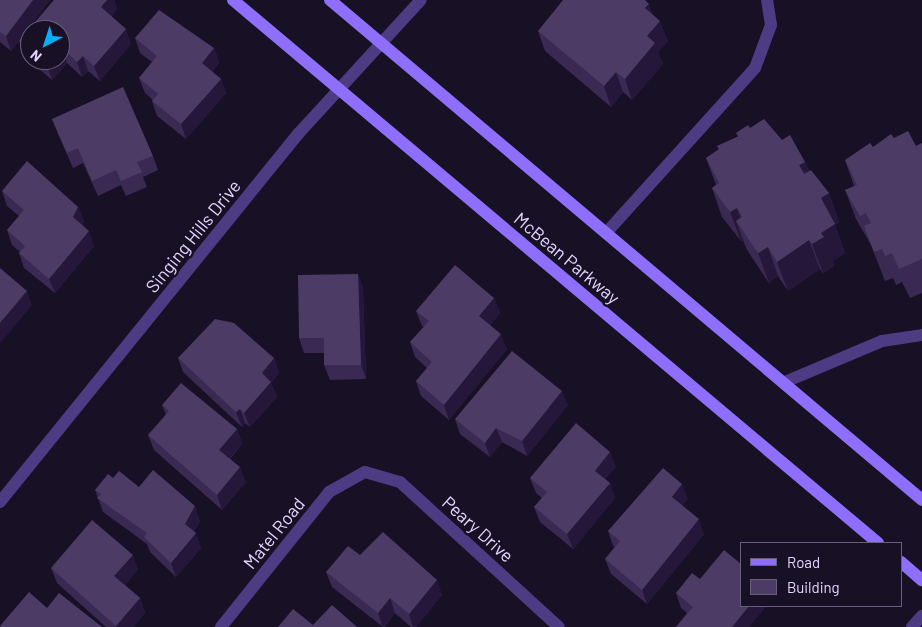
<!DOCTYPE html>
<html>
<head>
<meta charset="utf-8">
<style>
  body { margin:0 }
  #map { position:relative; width:922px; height:627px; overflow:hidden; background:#181025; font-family:Barlow,sans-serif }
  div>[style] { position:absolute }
  .lane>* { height:12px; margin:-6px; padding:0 6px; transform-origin:6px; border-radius:6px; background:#4d3c83 }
  .street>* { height:12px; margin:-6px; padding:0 6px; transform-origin:6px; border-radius:6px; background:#4d3c83 }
  .secondary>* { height:12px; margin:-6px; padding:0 6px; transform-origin:6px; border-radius:6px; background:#8e6ffb }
  .wall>* { inset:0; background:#3a2953 }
  .shaded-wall>* { inset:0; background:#251739 }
  .building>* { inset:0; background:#4c3b65 }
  span { translate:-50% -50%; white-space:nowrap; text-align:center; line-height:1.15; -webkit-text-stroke:5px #181025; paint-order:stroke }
  .street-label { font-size:18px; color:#e2d5fe }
  .legend { position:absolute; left:740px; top:542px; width:162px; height:65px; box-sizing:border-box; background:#181025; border:1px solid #695f7c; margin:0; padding:6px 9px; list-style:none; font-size:15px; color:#e2d5fe }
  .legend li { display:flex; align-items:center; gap:10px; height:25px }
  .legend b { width:25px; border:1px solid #695f7c }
  .north { position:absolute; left:20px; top:20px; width:50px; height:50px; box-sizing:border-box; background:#181025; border:1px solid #695f7c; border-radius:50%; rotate:220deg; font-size:14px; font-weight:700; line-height:20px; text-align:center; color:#e2d5fe }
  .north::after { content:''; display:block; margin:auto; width:18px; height:22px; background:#06b0f8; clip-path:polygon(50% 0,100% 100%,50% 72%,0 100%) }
</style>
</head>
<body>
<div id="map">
  <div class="lane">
    <div style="left:606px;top:233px;width:222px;rotate:-47.9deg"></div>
    <div style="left:755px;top:68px;width:46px;rotate:-69.6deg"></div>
    <div style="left:771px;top:25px;width:25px;rotate:-99deg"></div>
    <div style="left:785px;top:382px;width:105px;rotate:-22.9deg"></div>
    <div style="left:882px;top:341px;width:40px;rotate:-8.5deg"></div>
    <div style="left:912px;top:627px;width:15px;rotate:-48deg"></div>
  </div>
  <div class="street">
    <div style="left:0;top:502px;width:475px;rotate:-51deg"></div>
    <div style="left:299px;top:133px;width:180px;rotate:-47.5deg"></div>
    <div style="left:221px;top:627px;width:173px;rotate:-51.3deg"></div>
    <div style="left:329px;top:492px;width:41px;rotate:-29.1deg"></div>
    <div style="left:365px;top:472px;width:36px;rotate:16deg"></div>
    <div style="left:400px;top:482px;width:215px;rotate:42.4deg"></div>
  </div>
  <div class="secondary">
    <div style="left:233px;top:0;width:843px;rotate:40.09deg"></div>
    <div style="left:330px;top:0;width:775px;rotate:40.18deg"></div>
    <div style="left:901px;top:562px;width:28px;rotate:41deg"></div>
  </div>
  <div class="wall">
    <div style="clip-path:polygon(0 0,50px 0,11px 51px,0 42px)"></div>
    <div style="clip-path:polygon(evenodd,54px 0,114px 0,117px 9px,111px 17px,131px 44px,100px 81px,88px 71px,82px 77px,67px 63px,52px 80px,24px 56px,19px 41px,54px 0,30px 30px,60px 60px,30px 60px,30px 30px)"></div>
    <div style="clip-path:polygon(653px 15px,668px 41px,658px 52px,663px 64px,632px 100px,623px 92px,611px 107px,545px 51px,538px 31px)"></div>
    <div style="clip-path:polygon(135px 38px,214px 48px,219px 63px,212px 72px,221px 79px,226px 93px,186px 139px,157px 116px,152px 101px,153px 100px,145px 93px,139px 78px,152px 62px,140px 53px)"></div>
    <div style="clip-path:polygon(52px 119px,153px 156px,158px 170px,143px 177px,147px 187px,126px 196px,121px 185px,98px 196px,83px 163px,73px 168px,58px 134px)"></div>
    <div style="clip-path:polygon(750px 128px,782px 140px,805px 162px,809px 171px,829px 193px,839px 222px,835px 225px,845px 253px,833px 261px,834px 266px,823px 273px,820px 269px,788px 291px,778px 276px,769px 283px,747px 250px,743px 240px,741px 241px,722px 217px,712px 188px,716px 185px,706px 158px,719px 150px,717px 146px,738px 137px,736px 133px)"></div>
    <div style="clip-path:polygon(894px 138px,916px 146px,922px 143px,922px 293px,910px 298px,902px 282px,896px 285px,893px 278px,885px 281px,871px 245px,856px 219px,845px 190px,854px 186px,845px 160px)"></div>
    <div style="clip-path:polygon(2px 191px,78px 207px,84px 222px,82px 225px,94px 246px,55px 293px,24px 268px,19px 253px,20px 252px,12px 245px,7px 230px,19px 216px,7px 206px)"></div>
    <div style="clip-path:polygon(358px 274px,363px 289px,366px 379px,330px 380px,324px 365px,324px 353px,304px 353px,299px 338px)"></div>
    <div style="clip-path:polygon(494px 298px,500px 313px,490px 325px,507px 349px,449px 420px,421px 396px,416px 381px,427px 368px,415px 357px,410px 342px,424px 327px,422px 326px,416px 311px)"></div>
    <div style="clip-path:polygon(178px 358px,274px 358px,279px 373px,271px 383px,277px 397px,250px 427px,245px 423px,242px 427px,183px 372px)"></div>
    <div style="clip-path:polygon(162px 405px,237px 429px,242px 444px,230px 459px,246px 482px,222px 510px,154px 450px,148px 435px,166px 415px)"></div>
    <div style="clip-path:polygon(568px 405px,527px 456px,502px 442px,490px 457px,460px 434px,455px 419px)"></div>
    <div style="clip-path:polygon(616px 467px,605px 479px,610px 483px,615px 498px,573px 549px,540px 522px,534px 507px,542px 498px,536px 493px,530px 478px)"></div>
    <div style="clip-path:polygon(113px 478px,139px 487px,200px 521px,194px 532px,201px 548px,176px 577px,150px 552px,147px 544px,103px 512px,95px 490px)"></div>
    <div style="clip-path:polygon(688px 499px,682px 505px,704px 534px,647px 604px,611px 574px,605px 559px,615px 547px,613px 546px,608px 531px)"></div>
    <div style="clip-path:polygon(360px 555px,442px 595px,416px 627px,411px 627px,395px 613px,384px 627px,383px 627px,332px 587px,326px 572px)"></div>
    <div style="clip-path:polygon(51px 568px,138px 569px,125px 585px,140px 598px,145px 613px,133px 627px,106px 627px,57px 583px)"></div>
    <div style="clip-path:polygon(700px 579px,766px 606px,749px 627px,676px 627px,687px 613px,681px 608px,676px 593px)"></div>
  </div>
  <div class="shaded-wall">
    <div style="clip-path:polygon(33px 0,50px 0,11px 51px,6px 36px)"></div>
    <div style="clip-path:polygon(107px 0,114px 0,117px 9px,106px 22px,101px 7px)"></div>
    <div style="clip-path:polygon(649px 4px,656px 24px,645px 8px)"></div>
    <div style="clip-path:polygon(660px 21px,668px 41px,658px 52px,663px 64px,632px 100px,625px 79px,647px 36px)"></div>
    <div style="clip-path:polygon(126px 29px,131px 44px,100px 81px,94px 66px)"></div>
    <div style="clip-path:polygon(62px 48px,67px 63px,52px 80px,47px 65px,52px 60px,60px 60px,60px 50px)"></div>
    <div style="clip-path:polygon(214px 48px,219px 63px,207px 78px,202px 63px)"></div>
    <div style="clip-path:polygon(83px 56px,88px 71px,82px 77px,77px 62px)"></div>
    <div style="clip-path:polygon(616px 72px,623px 92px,611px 107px,604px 86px)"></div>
    <div style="clip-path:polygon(221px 79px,226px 93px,186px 139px,181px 124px)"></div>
    <div style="clip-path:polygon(805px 162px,816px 191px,799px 165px)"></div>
    <div style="clip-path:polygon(829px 193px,839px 222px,835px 225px,845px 253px,833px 261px,834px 266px,823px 273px,812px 244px,821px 233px,821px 198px)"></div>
    <div style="clip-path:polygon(78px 207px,84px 222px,78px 232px,73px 217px)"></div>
    <div style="clip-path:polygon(737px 208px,747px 237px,736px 221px,743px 240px,741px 241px,730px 212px)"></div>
    <div style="clip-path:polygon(89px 231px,94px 246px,55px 293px,49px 279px)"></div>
    <div style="clip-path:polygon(809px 240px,820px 269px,788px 291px,777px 262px)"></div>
    <div style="clip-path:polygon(768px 247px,778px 276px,769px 283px,758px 253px)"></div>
    <div style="clip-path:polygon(358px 274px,363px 289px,366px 379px,361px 365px)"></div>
    <div style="clip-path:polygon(27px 291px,32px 305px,0 344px,0 323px)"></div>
    <div style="clip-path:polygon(494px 298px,500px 313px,485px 331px,479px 316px)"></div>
    <div style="clip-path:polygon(501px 334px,507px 349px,449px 420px,444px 405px)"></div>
    <div style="clip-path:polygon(274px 358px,279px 373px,271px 383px,277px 397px,250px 427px,244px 413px,262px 373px)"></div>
    <div style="clip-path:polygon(562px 391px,568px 405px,527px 456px,522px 441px)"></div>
    <div style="clip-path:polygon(240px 409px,245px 423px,242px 427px,236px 412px)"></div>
    <div style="clip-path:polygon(496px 428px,502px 442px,490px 457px,485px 443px)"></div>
    <div style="clip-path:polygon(237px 429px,242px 444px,224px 465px,219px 450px)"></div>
    <div style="clip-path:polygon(610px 452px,616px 467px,600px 485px,595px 471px)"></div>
    <div style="clip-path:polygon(240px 467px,246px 482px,222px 510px,217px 495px)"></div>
    <div style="clip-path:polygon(610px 483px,615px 498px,573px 549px,567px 534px)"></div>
    <div style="clip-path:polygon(682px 484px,688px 499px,677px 511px,672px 497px)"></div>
    <div style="clip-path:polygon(195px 506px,200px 521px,190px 539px,185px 524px)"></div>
    <div style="clip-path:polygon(699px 519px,704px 534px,647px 604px,642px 590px)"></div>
    <div style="clip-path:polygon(196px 533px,201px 548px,176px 577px,171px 563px)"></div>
    <div style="clip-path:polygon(133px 555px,138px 569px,120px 591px,114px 576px)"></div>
    <div style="clip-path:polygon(437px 580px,442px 595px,416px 627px,413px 627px,409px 614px)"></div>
    <div style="clip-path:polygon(140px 598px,145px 613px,133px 627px,116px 627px,116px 626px)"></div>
    <div style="clip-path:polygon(390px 598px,395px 613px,383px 627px,378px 613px)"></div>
    <div style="clip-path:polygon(749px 606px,766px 606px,749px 627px,732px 627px)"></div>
  </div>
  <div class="building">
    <div style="clip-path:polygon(0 0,33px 0,6px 36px,0 32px)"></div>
    <div style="clip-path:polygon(54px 0,107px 0,101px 7px,126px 29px,94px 66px,83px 56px,77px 62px,62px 48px,60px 50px,60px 30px,30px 30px,30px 51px,19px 41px)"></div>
    <div style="clip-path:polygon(563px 0,645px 0,649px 4px,645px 8px,660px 21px,647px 36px,655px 43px,625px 79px,616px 72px,604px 86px,538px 31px)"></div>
    <div style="clip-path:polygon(159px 10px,214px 48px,202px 63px,221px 79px,181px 124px,152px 101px,158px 94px,139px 78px,157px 56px,135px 38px)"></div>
    <div style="clip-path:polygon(41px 60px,52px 60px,47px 65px)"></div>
    <div style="clip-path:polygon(123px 87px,153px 156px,137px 162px,142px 172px,121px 181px,116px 170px,92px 181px,78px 148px,67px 153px,52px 119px)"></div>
    <div style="clip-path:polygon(764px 119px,782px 140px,790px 135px,805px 162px,799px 165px,804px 174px,811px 170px,829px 193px,821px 198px,835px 224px,821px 233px,824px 237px,812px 244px,809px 240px,777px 262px,768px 247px,758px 253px,736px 221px,742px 217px,737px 208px,730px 212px,712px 188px,719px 183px,706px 158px,719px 149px,717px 146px,739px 136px,736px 133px,748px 125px,750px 128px)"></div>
    <div style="clip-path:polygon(908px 131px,916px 146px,922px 143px,922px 259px,899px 269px,892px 253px,885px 256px,882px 249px,874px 252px,864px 226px,871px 223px,866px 213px,860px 216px,845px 190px,857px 185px,845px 160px,870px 143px,873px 147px,891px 134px,894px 138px)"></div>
    <div style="clip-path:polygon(27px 161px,78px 207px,73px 217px,89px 231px,49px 279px,19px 253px,25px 246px,7px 230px,24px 210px,2px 191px)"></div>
    <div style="clip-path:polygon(455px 265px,494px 298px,479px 316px,501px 334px,444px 405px,416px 381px,432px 362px,410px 342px,429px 321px,416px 311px)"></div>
    <div style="clip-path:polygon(0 268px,27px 291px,0 323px)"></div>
    <div style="clip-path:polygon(358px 274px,361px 365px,324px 365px,324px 338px,299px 338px,298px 275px)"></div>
    <div style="clip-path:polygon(215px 319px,234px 323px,274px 358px,262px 373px,271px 382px,244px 413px,240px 409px,236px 412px,178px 358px)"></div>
    <div style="clip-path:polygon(512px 351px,562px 391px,522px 441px,496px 428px,485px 443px,455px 419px)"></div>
    <div style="clip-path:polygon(181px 383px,237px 429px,219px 450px,240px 467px,217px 495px,148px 435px,169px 411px,162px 405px)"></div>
    <div style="clip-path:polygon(576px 423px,610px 452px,595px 471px,610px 483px,567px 534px,534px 507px,547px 492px,530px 478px)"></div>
    <div style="clip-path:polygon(663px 468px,682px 484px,672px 497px,699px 519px,642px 590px,605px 559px,620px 541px,608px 531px)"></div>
    <div style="clip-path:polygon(153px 470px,195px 506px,185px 524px,196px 533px,171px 563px,144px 537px,147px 533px,97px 498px,101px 494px,95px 490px,108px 474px,113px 478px,119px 471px,139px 487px)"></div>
    <div style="clip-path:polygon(92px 520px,133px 555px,114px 576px,140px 598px,116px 626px,51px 568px)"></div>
    <div style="clip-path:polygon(383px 532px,437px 580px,409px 614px,390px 598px,378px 613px,326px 572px,348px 546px,360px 555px)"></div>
    <div style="clip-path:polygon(724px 550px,741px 564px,741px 606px,749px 606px,732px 627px,676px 627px,693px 607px,676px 593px,692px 573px,700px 579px)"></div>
    <div style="clip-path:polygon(29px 592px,47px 608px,59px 593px,102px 627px,2px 627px,0 626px)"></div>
    <div style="clip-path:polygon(332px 605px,357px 627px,278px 627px,293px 609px,313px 625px)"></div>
  </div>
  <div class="street-label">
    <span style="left:193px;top:236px;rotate:-51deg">Singing Hills Drive</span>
    <span style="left:567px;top:258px;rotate:40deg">McBean Parkway</span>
    <span style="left:478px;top:529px;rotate:42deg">Peary Drive</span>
    <span style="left:274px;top:533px;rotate:-51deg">Matel Road</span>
  </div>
  <ul class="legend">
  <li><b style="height:6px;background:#8e6ffb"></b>Road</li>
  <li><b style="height:14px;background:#4c3b65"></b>Building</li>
  </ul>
  <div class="north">N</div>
</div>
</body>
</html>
